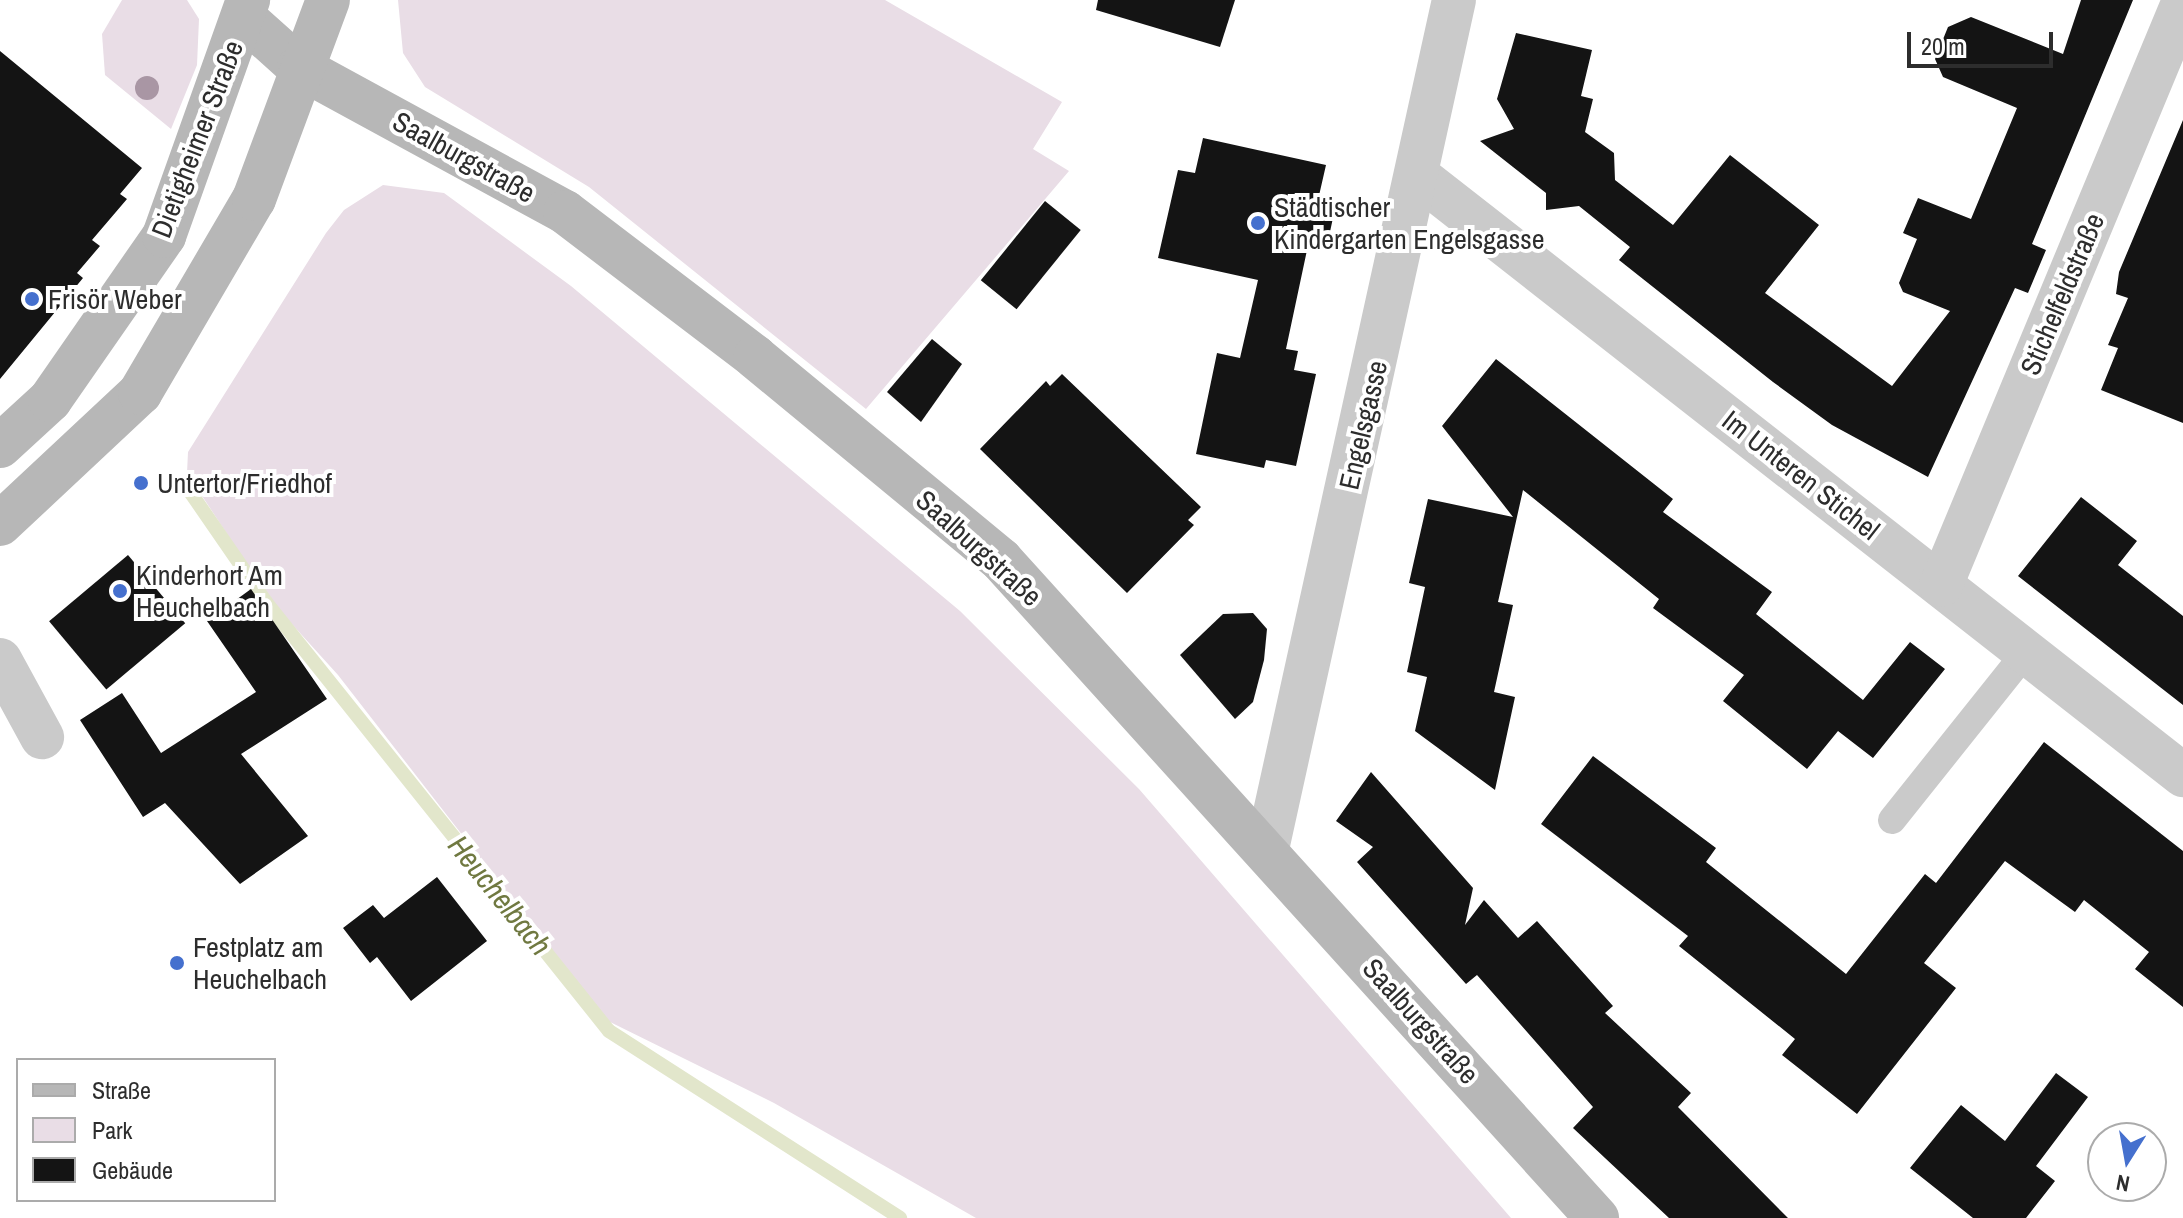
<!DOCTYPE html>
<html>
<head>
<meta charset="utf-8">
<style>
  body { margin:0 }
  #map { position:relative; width:2183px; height:1218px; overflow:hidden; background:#fff; font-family:"Archivo Narrow",sans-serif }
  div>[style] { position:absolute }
  .green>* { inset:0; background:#e9dde6 }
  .stream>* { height:14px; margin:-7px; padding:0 7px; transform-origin:7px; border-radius:7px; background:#e2e6cb }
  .building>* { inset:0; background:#141414; transform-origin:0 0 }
  .lane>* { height:28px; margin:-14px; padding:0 14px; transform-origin:14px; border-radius:14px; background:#cacaca }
  .street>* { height:44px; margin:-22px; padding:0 22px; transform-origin:22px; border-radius:22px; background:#cacaca }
  .secondary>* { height:44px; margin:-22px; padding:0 22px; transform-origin:22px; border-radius:22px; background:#b7b7b7 }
  .trees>* { width:24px; height:24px; margin:-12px; border-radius:50%; background:#a996a4 }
  .dots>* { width:22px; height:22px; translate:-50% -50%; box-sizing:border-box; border:4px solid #fff; border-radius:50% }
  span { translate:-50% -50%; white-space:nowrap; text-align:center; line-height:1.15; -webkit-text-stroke:8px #fff; paint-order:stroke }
  .street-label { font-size:28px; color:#2d2d2d }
  .poi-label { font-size:28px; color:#2d2d2d }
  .left { translate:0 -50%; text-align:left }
  .water-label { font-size:30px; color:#707941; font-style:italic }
  .legend { position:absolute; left:16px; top:1058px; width:260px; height:144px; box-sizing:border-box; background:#fff; border:2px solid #ababab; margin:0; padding:10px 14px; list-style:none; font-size:24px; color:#2d2d2d }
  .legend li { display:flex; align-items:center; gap:16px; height:40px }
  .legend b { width:40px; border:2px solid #ababab }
  .north { position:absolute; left:2087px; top:1122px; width:80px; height:80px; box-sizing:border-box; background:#fff; border:2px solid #ababab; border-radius:50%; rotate:191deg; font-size:22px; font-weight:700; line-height:32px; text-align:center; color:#2d2d2d }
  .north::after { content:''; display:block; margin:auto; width:28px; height:36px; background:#4570ce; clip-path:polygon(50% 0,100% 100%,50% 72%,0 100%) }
  .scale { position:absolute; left:1907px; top:32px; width:146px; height:36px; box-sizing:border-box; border:4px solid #2d2d2d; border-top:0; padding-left:10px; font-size:24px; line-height:28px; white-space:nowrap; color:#2d2d2d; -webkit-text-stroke:6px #fff; paint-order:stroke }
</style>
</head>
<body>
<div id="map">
  <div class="green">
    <div style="clip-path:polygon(122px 0,187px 0,199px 19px,197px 65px,171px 129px,105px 75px,102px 34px)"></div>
    <div style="clip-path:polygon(398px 0,885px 0,1062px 102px,1033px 149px,1069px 171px,866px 409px,589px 187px,425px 87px,403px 53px)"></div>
    <div style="clip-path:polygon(383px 185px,444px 193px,571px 286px,960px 611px,1139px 789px,1511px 1218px,976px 1218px,774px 1103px,606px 1020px,338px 675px,271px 601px,187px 473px,188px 452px,326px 233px,344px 210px)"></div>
  </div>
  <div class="stream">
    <div style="left:184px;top:483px;width:145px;rotate:55.4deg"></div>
    <div style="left:266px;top:602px;width:549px;rotate:51.36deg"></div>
    <div style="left:609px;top:1031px;width:346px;rotate:32.7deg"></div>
  </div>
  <div class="building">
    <div style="clip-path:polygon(1098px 0,1235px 0,1220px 47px,1096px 10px)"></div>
    <div style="clip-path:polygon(2081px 0,2133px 0,2032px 244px,2046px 250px,2028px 293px,2015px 288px,1928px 477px,1832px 425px,1773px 382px,1619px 260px,1630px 247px,1579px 206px,1546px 210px,1546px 193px,1480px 141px,1514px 129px,1497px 99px,1516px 33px,1592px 50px,1581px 96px,1593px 99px,1585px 132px,1614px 153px,1615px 180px,1673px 225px,1730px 155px,1819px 225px,1765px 293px,1892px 386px,1950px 311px,1903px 292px,1899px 283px,1917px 239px,1903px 233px,1918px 198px,1971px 219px,2017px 108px,1943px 77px,1935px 59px,1948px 27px,1971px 17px,2063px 54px)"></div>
    <div style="clip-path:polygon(0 51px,142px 168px,120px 194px,127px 199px,92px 240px,100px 246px,77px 273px,83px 278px,0 379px)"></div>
    <div style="clip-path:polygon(2183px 120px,2183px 423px,2101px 390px,2118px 348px,2108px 345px,2128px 298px,2116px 294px,2119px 272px)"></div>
    <div style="clip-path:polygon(1203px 138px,1326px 165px,1318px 200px,1336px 204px,1328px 241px,1310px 236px,1286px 349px,1298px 351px,1294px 370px,1316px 374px,1296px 466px,1266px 460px,1264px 468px,1196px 454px,1217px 353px,1240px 358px,1258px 280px,1158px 258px,1178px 170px,1195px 173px)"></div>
    <div style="left:1045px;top:201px;width:46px;height:102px;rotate:39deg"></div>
    <div style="clip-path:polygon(932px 339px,962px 364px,921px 422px,887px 392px)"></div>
    <div style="clip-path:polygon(1496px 359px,1673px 499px,1663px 512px,1772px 592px,1756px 614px,1863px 700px,1910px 642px,1945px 669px,1873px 758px,1838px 731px,1807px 769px,1723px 701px,1744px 675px,1653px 608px,1659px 599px,1523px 490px,1498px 602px,1513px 605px,1494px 692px,1515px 697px,1495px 790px,1415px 731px,1427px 677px,1407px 672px,1425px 587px,1409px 583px,1428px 499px,1513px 517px,1442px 426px)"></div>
    <div style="clip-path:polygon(1062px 374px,1201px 507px,1188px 520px,1194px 525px,1127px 593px,980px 449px,1046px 381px,1050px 386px)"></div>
    <div style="clip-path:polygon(2081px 497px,2137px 541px,2118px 565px,2183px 616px,2183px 705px,2018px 576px)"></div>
    <div style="left:128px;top:555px;width:89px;height:103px;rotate:50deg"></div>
    <div style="clip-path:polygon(251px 589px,327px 699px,241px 754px,308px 836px,240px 884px,165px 803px,143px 817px,80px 720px,122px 693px,161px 753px,256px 692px,207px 621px)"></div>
    <div style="clip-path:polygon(1253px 613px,1267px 629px,1264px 660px,1253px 702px,1235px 719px,1180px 655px,1223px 614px)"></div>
    <div style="clip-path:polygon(2044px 742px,2183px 851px,2183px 1007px,2135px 969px,2149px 952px,2084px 900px,2075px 912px,2005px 861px,1924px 963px,1956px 988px,1857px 1114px,1782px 1055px,1795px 1039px,1679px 946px,1688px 936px,1541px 824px,1593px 756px,1716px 848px,1706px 862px,1846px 974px,1925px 874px,1936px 883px)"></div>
    <div style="clip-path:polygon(1371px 772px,1473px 888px,1465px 925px,1484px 900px,1518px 938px,1537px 921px,1613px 1006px,1605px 1013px,1691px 1093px,1678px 1107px,1788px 1218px,1669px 1218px,1573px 1128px,1593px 1107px,1477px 975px,1466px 984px,1357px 862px,1373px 847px,1336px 821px)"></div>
    <div style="clip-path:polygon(437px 877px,487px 941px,411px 1001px,377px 957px,370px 963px,343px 928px,373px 905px,384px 918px)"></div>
    <div style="clip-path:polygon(2056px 1073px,2088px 1097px,2036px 1166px,2055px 1181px,2026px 1218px,1973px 1218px,1910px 1168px,1961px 1105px,2005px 1141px)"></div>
  </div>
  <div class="lane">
    <div style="left:1892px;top:820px;width:215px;rotate:-51.4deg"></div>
  </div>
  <div class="street">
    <div style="left:1418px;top:176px;width:972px;rotate:38.06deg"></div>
    <div style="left:1941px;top:585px;width:630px;rotate:-67.42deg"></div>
    <div style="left:0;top:660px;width:88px;rotate:61.4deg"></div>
    <div style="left:1267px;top:849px;width:869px;rotate:-77.58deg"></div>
  </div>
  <div class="secondary">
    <div style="left:243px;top:17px;width:75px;rotate:41.8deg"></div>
    <div style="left:299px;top:67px;width:303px;rotate:28.6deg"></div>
    <div style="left:565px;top:212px;width:239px;rotate:37.3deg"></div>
    <div style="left:755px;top:357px;width:319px;rotate:39.5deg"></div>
    <div style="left:1001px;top:560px;width:888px;rotate:47.83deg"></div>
    <div style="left:0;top:446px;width:68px;rotate:-42.6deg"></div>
    <div style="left:50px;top:400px;width:200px;rotate:-55.2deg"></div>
    <div style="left:164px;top:236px;width:251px;rotate:-70.4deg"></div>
    <div style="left:0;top:524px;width:192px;rotate:-43.1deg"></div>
    <div style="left:140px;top:393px;width:225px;rotate:-59.6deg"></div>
    <div style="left:254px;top:199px;width:212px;rotate:-69.6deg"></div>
  </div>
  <div class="trees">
    <div style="left:147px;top:88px"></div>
  </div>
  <div class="dots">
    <div style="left:1258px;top:223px;background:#4570ce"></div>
    <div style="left:32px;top:299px;background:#4570ce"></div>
    <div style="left:141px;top:483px;background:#4570ce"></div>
    <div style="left:120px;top:591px;background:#4570ce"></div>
    <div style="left:177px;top:963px;background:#4570ce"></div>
  </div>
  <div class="street-label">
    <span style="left:197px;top:139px;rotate:-69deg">Dietigheimer Straße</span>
    <span style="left:464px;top:157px;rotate:29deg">Saalburgstraße</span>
    <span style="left:2062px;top:294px;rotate:-67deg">Stichelfeldstraße</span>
    <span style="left:1363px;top:425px;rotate:-77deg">Engelsgasse</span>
    <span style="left:1801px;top:475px;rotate:38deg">Im Unteren Stichel</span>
    <span style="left:979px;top:548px;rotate:42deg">Saalburgstraße</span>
    <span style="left:1421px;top:1021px;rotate:48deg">Saalburgstraße</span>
  </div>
  <div class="poi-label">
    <span class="left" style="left:1274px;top:223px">Städtischer<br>Kindergarten Engelsgasse</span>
    <span class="left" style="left:48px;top:299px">Frisör Weber</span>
    <span class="left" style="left:157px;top:483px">Untertor/Friedhof</span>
    <span class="left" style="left:136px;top:591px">Kinderhort Am<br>Heuchelbach</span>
    <span class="left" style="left:193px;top:963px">Festplatz am<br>Heuchelbach</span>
  </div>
  <div class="water-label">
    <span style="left:500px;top:895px;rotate:51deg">Heuchelbach</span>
  </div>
  <ul class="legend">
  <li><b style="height:10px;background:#b7b7b7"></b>Straße</li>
  <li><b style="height:22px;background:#e9dde6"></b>Park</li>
  <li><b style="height:22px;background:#141414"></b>Gebäude</li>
  </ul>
  <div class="north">N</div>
  <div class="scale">20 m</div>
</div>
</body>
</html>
